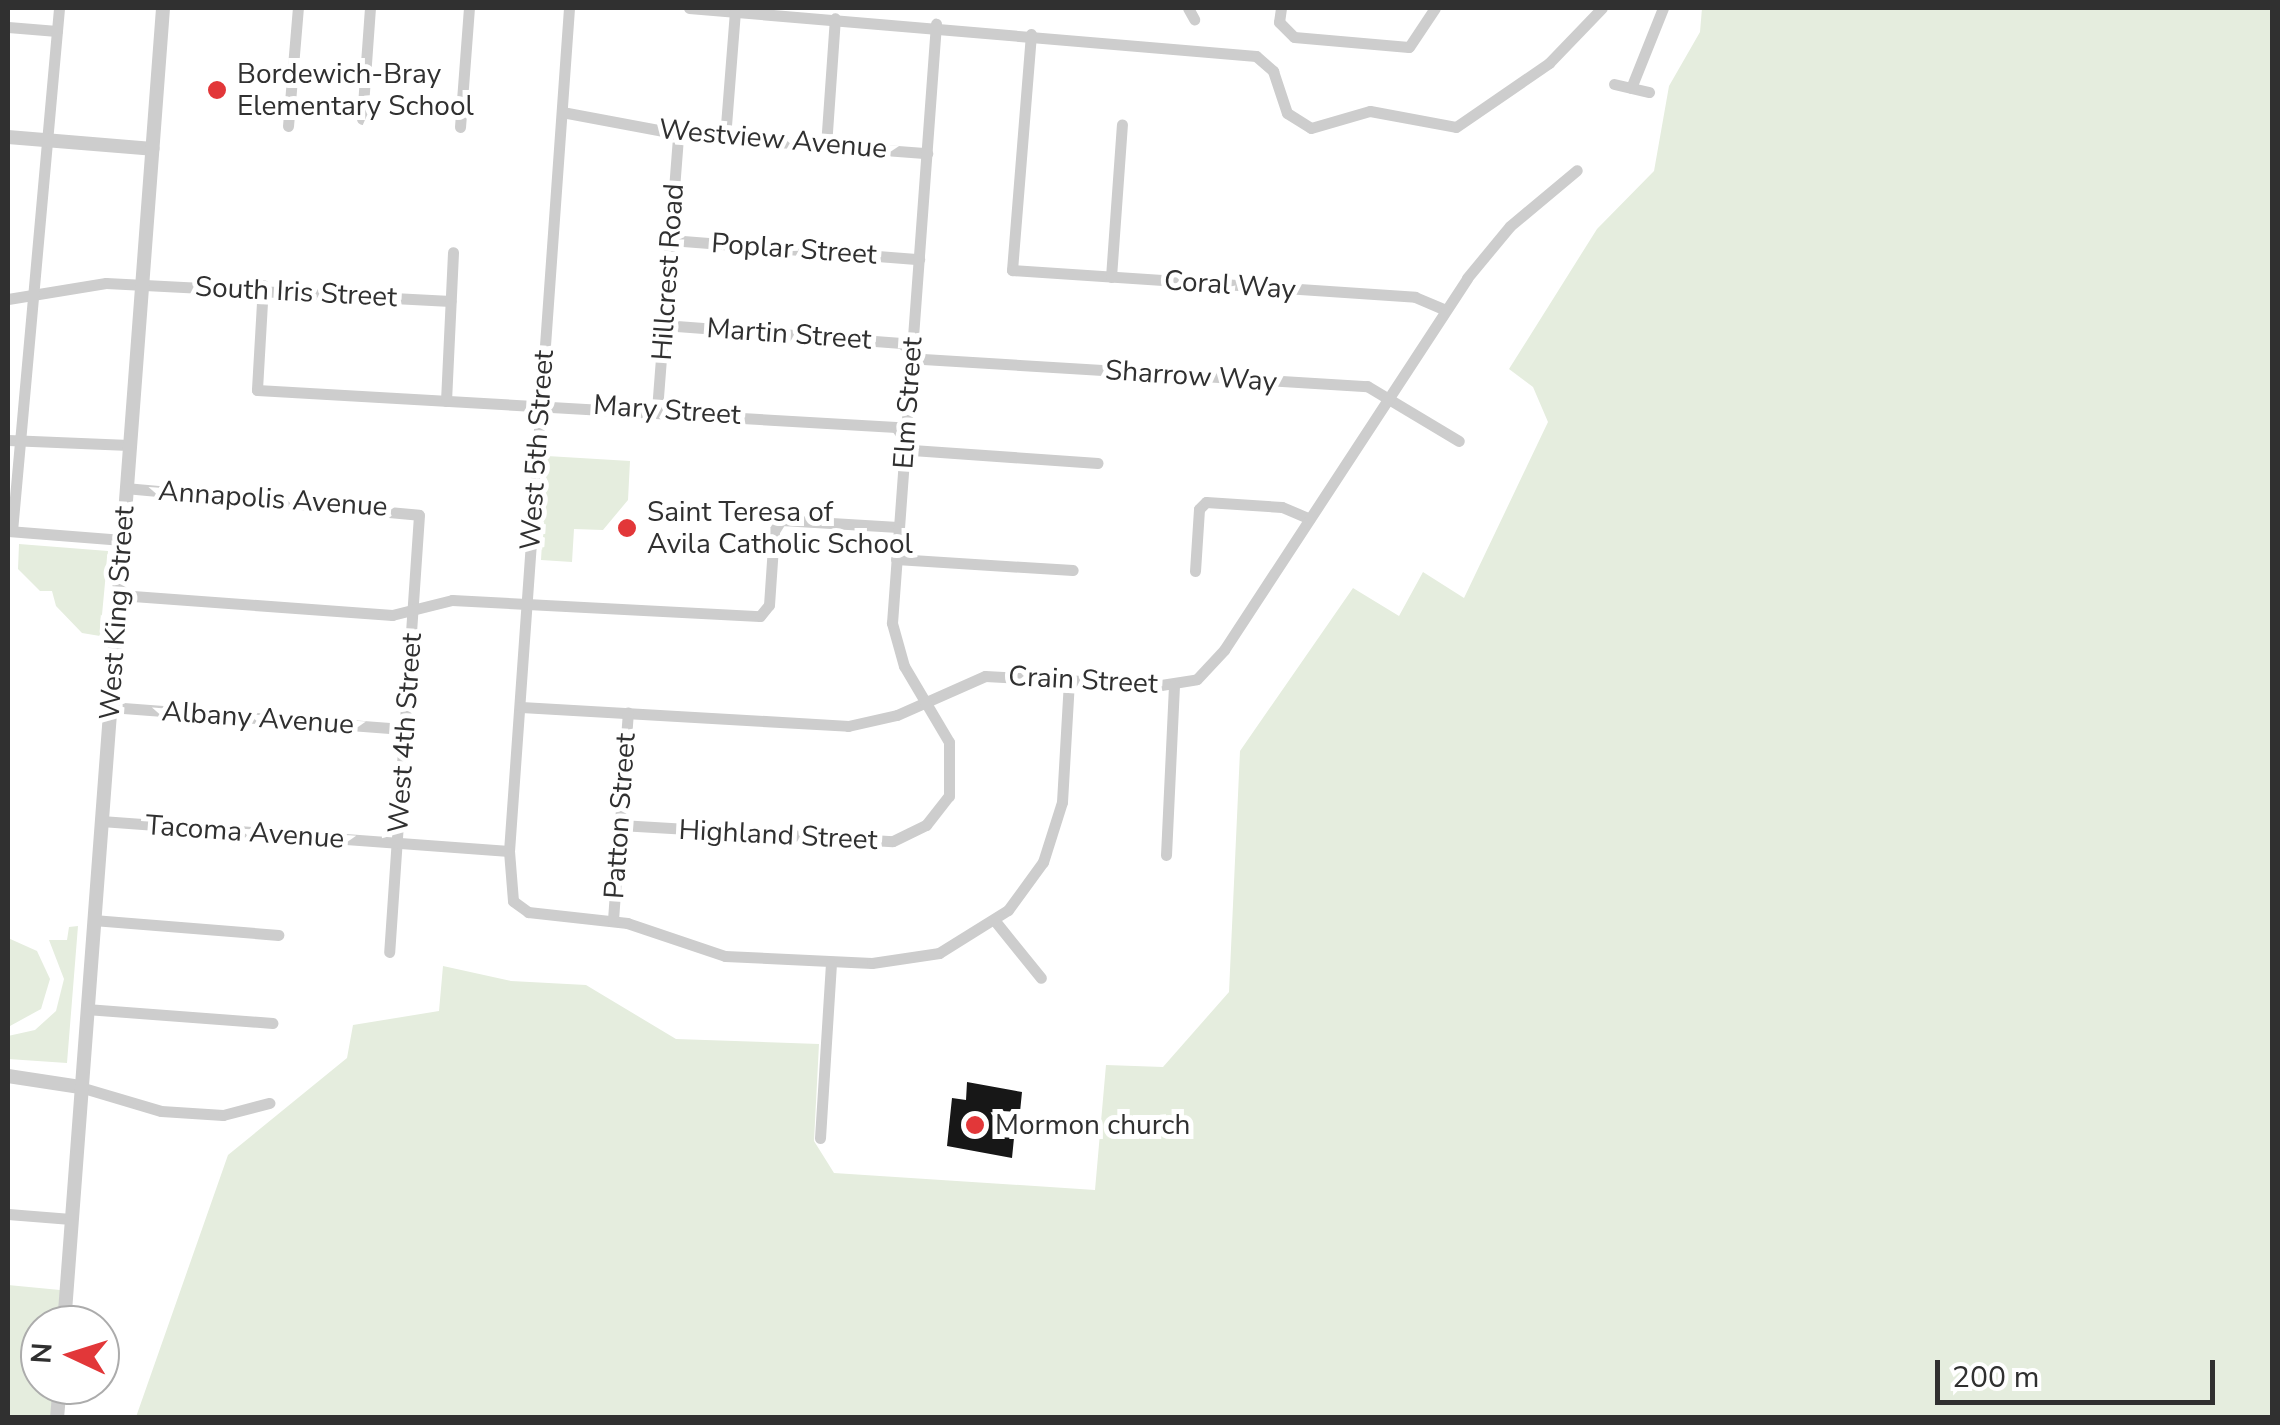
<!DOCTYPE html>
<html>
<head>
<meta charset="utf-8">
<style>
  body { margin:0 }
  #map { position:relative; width:2280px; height:1425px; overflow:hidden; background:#fff; font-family:"Nunito Sans",sans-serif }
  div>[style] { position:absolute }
  .green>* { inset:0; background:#e5edde }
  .building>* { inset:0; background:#171717 }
  .minor>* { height:11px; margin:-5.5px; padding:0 5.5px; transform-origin:5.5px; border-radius:5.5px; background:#cdcdcd }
  .tertiary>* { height:14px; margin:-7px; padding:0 7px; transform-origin:7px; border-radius:7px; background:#cdcdcd }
  .dots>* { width:28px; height:28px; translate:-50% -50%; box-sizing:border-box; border:5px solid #fff; border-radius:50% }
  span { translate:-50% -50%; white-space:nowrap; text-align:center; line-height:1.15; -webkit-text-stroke:10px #fff; paint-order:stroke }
  .poi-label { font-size:28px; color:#303030 }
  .left { translate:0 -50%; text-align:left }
  .street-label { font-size:28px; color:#303030 }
  .frame { position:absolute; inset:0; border:10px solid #303030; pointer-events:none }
  .north { position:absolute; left:20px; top:1305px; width:100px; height:100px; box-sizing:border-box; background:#fff; border:2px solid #acacac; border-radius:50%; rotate:274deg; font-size:28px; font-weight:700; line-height:40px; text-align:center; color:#303030 }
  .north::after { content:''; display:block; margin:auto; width:35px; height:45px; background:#e23739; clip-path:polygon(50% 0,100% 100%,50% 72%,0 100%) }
  .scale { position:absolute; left:1935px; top:1360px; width:280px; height:45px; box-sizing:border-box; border:5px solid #303030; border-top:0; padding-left:12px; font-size:30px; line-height:35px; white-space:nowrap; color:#303030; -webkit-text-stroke:8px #fff; paint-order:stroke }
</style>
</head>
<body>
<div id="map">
  <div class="green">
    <div style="clip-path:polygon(1702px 8px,2272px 8px,2272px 1417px,136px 1417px,228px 1155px,347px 1058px,353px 1025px,439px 1011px,443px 966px,511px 981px,586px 985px,676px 1039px,819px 1044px,814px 1141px,834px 1173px,1095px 1190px,1106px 1065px,1163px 1067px,1229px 992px,1240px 751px,1353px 588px,1399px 616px,1423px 572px,1464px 598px,1548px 422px,1533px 387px,1509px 369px,1597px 229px,1654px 171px,1669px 86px,1700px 32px)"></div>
    <div style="clip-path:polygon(547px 456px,630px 461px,628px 500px,603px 530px,574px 529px,572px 562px,541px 560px)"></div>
    <div style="clip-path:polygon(19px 544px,108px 551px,100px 636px,82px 633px,56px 606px,52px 591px,40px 591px,18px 569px)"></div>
    <div style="clip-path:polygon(78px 926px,67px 1063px,8px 1059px,8px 1036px,35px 1030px,56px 1011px,64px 979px,49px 940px,67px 940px,69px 927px)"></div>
    <div style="clip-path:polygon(8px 938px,37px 951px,50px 979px,41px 1009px,10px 1026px)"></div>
    <div style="clip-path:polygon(8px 1285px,60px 1290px,59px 1325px,40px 1325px,40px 1385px,58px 1385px,57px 1417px,8px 1418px)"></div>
  </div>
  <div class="building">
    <div style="clip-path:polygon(967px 1082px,1022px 1092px,1020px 1112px,1002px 1111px,1000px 1137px,1014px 1138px,1012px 1158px,947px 1146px,952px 1098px,966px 1100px)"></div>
  </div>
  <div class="minor">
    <div style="left:569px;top:8px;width:845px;rotate:94.07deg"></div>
    <div style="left:509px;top:851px;width:50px;rotate:85.4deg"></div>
    <div style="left:513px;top:901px;width:19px;rotate:36deg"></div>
    <div style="left:528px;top:912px;width:100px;rotate:6.3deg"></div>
    <div style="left:627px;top:923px;width:103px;rotate:18.6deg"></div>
    <div style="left:725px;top:956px;width:147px;rotate:2.7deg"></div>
    <div style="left:872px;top:963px;width:68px;rotate:-8.5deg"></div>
    <div style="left:939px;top:953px;width:81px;rotate:-31.9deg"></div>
    <div style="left:1008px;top:910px;width:59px;rotate:-53.9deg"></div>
    <div style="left:1043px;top:862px;width:63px;rotate:-72.4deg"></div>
    <div style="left:1062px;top:802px;width:122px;rotate:-86.7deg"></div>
    <div style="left:689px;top:8px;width:569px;rotate:4.84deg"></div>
    <div style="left:1256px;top:56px;width:23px;rotate:41deg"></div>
    <div style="left:1273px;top:71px;width:44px;rotate:71.6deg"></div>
    <div style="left:1287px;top:113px;width:28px;rotate:32deg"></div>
    <div style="left:1311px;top:128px;width:61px;rotate:-16.1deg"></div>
    <div style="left:1370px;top:111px;width:87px;rotate:10.5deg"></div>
    <div style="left:1456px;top:127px;width:113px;rotate:-34.5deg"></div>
    <div style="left:1549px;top:63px;width:76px;rotate:-46.1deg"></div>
    <div style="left:1188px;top:8px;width:13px;rotate:61deg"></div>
    <div style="left:1281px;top:8px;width:14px;rotate:98deg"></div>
    <div style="left:1279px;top:22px;width:21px;rotate:45deg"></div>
    <div style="left:1294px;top:37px;width:115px;rotate:5deg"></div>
    <div style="left:1409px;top:47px;width:47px;rotate:-56.3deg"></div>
    <div style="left:8px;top:27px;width:49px;rotate:4.7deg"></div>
    <div style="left:1031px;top:34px;width:237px;rotate:94.6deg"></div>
    <div style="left:1012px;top:270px;width:404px;rotate:3.8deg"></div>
    <div style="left:1415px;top:297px;width:33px;rotate:23deg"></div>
    <div style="left:1614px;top:84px;width:36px;rotate:13deg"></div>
    <div style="left:1631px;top:88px;width:86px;rotate:-68.2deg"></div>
    <div style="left:562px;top:112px;width:125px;rotate:10.6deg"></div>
    <div style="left:685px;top:135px;width:243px;rotate:4.3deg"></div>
    <div style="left:362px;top:119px;width:111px;rotate:-85.9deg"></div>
    <div style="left:288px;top:126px;width:118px;rotate:-85.2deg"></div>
    <div style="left:460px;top:127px;width:119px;rotate:-85.7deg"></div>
    <div style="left:725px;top:138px;width:128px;rotate:-85.5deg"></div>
    <div style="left:826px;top:146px;width:128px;rotate:-86deg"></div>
    <div style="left:670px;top:240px;width:250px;rotate:4.4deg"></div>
    <div style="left:1111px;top:277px;width:153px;rotate:-85.9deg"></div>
    <div style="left:263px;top:285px;width:105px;rotate:93.3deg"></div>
    <div style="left:257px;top:390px;width:640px;rotate:3.31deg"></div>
    <div style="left:896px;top:427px;width:28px;rotate:55deg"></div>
    <div style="left:912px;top:450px;width:186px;rotate:4deg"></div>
    <div style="left:8px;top:299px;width:99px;rotate:-9.3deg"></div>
    <div style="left:106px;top:283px;width:345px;rotate:3deg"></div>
    <div style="left:663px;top:325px;width:239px;rotate:4.3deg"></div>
    <div style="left:901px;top:343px;width:27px;rotate:36deg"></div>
    <div style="left:923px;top:359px;width:445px;rotate:3.5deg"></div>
    <div style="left:1367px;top:386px;width:107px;rotate:30.9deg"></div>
    <div style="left:446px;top:401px;width:149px;rotate:-87.3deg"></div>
    <div style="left:657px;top:410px;width:277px;rotate:-85.6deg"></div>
    <div style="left:8px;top:440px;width:121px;rotate:2.4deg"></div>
    <div style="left:125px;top:488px;width:295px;rotate:5.2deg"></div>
    <div style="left:419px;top:515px;width:438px;rotate:93.9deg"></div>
    <div style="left:8px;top:531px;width:115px;rotate:4.5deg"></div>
    <div style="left:12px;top:531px;width:525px;rotate:-84.86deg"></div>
    <div style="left:896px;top:559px;width:177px;rotate:3.6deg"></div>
    <div style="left:1195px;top:571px;width:62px;rotate:-86.3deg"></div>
    <div style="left:1199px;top:509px;width:10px;rotate:-45deg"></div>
    <div style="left:1206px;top:502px;width:76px;rotate:3.8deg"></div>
    <div style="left:1282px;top:507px;width:30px;rotate:23deg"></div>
    <div style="left:119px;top:595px;width:274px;rotate:4.2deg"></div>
    <div style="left:392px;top:615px;width:62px;rotate:-14deg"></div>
    <div style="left:452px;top:600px;width:308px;rotate:3deg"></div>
    <div style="left:760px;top:616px;width:14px;rotate:-51deg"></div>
    <div style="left:769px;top:605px;width:74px;rotate:-86.1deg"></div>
    <div style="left:774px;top:531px;width:13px;rotate:-58deg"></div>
    <div style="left:781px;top:520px;width:117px;rotate:3.4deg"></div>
    <div style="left:110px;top:707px;width:297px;rotate:4.3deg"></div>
    <div style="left:521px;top:707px;width:328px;rotate:3.3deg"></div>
    <div style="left:848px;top:726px;width:50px;rotate:-12.7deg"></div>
    <div style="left:897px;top:715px;width:96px;rotate:-23.9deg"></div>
    <div style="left:985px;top:676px;width:176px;rotate:2.9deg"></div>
    <div style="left:1161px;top:685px;width:36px;rotate:-9deg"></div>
    <div style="left:1197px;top:679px;width:40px;rotate:-47deg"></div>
    <div style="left:1224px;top:650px;width:444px;rotate:-56.8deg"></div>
    <div style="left:1467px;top:278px;width:67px;rotate:-50.4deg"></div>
    <div style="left:1510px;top:226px;width:87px;rotate:-39.9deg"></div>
    <div style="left:101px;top:821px;width:409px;rotate:4.2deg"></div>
    <div style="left:620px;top:825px;width:273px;rotate:3.4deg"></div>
    <div style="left:893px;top:841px;width:37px;rotate:-26deg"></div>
    <div style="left:926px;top:825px;width:37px;rotate:-52deg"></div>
    <div style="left:949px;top:796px;width:54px;rotate:-90deg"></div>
    <div style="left:949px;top:742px;width:88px;rotate:-120.6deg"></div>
    <div style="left:904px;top:666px;width:45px;rotate:-105.6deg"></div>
    <div style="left:892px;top:623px;width:601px;rotate:-85.8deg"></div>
    <div style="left:1166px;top:855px;width:170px;rotate:-87.3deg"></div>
    <div style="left:93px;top:920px;width:186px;rotate:4.6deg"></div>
    <div style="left:613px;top:920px;width:208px;rotate:-85.9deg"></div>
    <div style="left:995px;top:921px;width:73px;rotate:51.1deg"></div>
    <div style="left:86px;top:1009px;width:187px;rotate:4.3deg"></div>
    <div style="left:80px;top:1087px;width:84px;rotate:16.5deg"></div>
    <div style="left:161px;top:1111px;width:62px;rotate:3.7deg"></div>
    <div style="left:223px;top:1115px;width:48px;rotate:-14.6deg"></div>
    <div style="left:820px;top:1138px;width:175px;rotate:-86.4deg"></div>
    <div style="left:8px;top:1214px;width:63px;rotate:4.5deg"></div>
  </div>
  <div class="tertiary">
    <div style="left:8px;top:137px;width:145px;rotate:4.7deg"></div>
    <div style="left:8px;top:1076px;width:73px;rotate:8.7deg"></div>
    <div style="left:64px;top:1325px;width:1321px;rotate:-85.7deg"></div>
    <div style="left:57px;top:1418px;width:33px;rotate:-85deg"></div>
  </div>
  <div class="dots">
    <div style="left:217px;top:90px;background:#e23739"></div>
    <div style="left:627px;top:528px;background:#e23739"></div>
    <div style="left:975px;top:1125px;background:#e23739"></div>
  </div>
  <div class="poi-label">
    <span class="left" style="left:237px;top:90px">Bordewich-Bray<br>Elementary School</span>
    <span class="left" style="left:647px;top:528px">Saint Teresa of<br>Avila Catholic School</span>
    <span class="left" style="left:995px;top:1125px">Mormon church</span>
  </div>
  <div class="street-label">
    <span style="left:773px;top:139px;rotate:5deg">Westview Avenue</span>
    <span style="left:794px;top:249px;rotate:4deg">Poplar Street</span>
    <span style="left:668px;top:272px;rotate:-86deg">Hillcrest Road</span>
    <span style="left:1230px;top:285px;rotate:4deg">Coral Way</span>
    <span style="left:296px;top:292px;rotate:3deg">South Iris Street</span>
    <span style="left:789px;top:334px;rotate:4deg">Martin Street</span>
    <span style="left:1191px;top:376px;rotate:4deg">Sharrow Way</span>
    <span style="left:908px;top:403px;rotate:-86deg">Elm Street</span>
    <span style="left:667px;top:410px;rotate:4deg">Mary Street</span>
    <span style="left:537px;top:450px;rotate:-86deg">West 5th Street</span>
    <span style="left:273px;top:499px;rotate:4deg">Annapolis Avenue</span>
    <span style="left:117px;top:613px;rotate:-86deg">West King Street</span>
    <span style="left:1083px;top:680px;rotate:3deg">Crain Street</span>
    <span style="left:258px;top:718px;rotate:4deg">Albany Avenue</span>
    <span style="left:405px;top:733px;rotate:-86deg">West 4th Street</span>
    <span style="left:620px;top:816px;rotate:-86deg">Patton Street</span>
    <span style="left:245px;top:832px;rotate:4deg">Tacoma Avenue</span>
    <span style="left:778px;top:835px;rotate:3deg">Highland Street</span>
  </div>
  <div class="frame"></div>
  <div class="north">N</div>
  <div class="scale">200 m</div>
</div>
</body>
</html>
